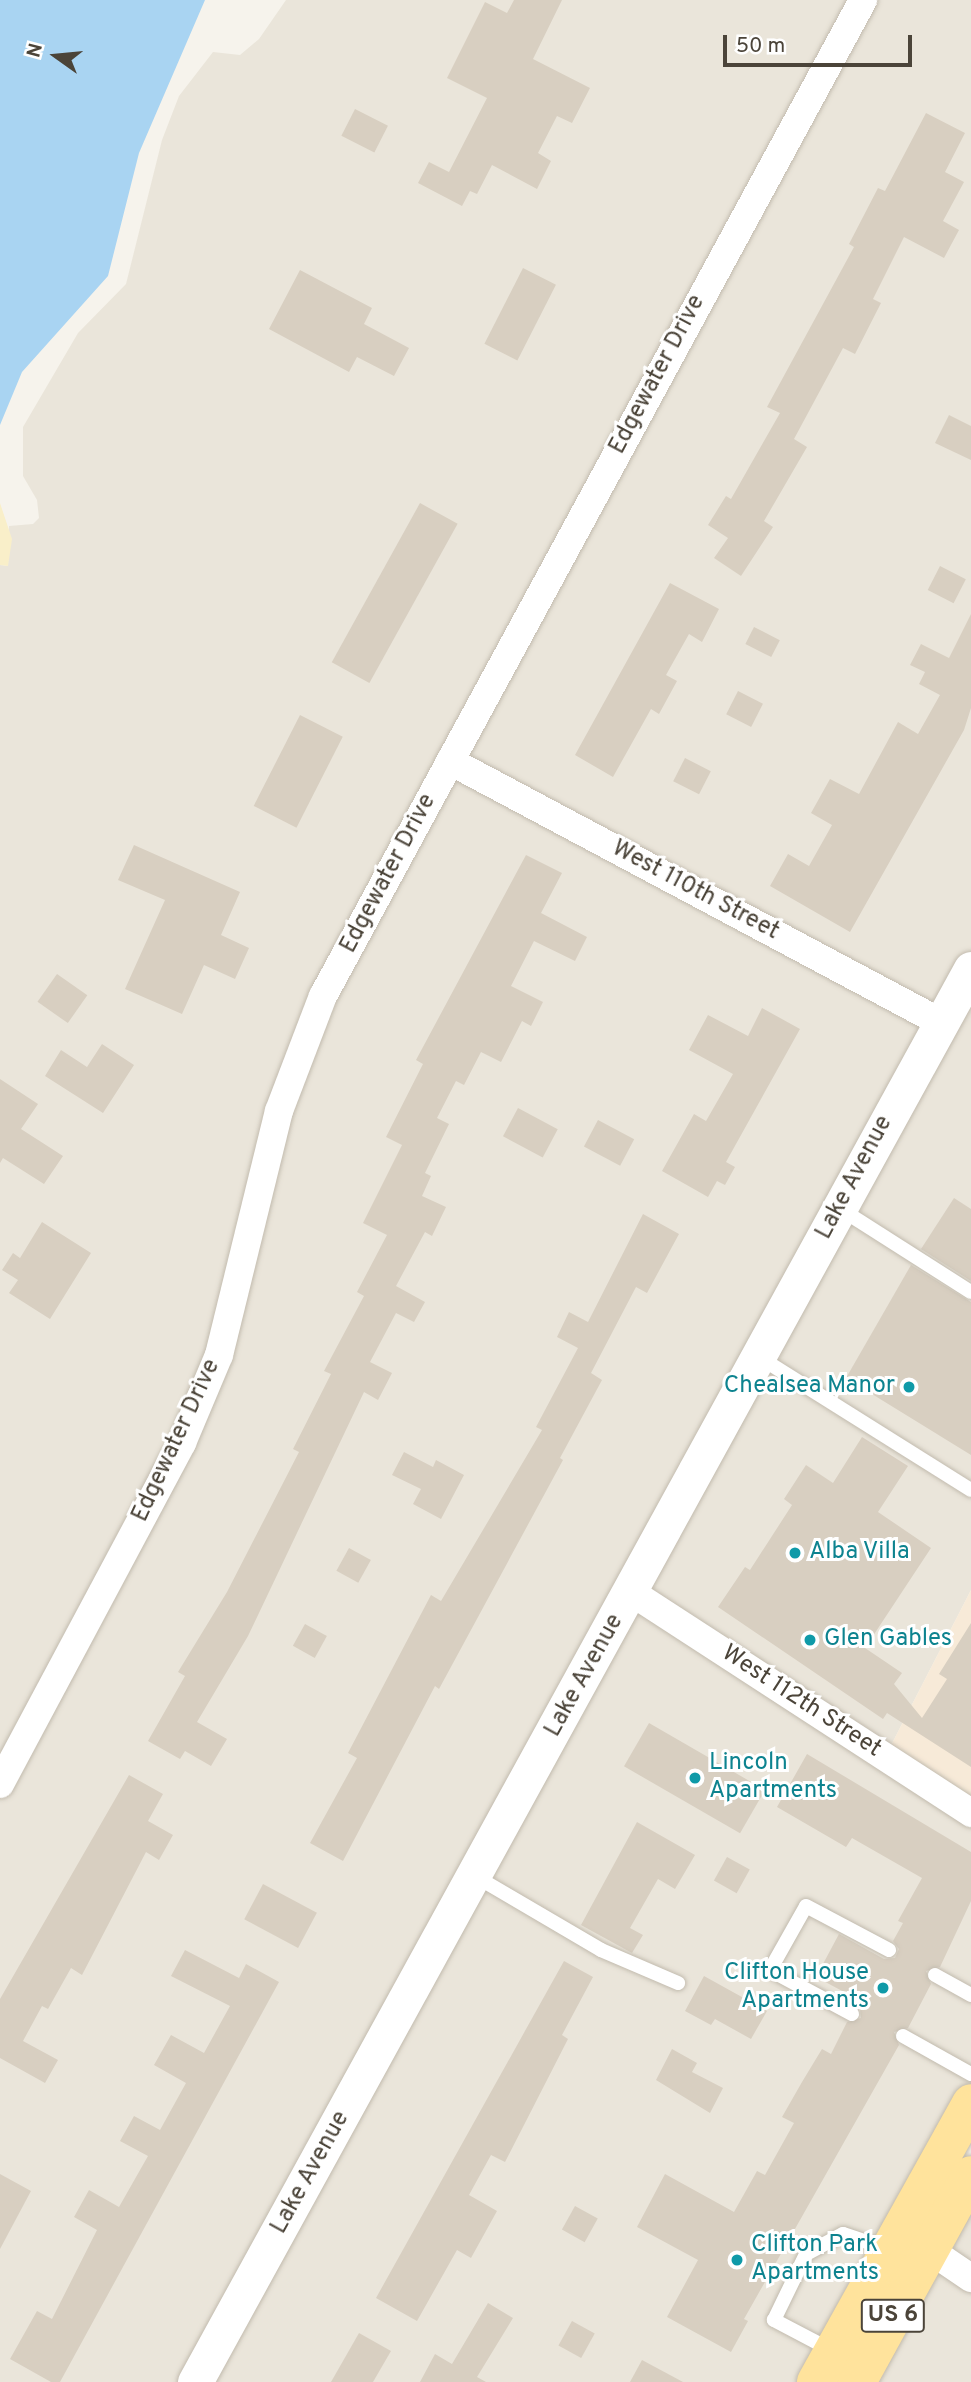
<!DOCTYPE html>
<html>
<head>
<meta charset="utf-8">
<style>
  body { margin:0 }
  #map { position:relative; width:971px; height:2382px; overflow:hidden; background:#f6f3ec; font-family:Overpass,sans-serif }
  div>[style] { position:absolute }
  .residential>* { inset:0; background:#eae5da }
  .commercial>* { inset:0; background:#f7ead8 }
  .sand>* { inset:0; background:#f9efc9 }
  .water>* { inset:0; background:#a9d4f2 }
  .building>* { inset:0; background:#d8cfc1; transform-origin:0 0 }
  .roads { filter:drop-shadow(0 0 2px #c2bbae) drop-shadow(0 0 2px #c2bbae) }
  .service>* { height:14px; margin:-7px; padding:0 7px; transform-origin:7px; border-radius:7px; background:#fff }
  .minor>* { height:28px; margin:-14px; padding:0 14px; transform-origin:14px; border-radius:14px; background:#fff }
  .tertiary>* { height:35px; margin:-17.5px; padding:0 17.5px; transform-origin:17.5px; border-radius:17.5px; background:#fff }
  .primary>* { height:38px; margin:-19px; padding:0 19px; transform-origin:19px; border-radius:19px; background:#ffe39c }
  .dots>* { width:19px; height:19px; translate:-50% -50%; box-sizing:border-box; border:4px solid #fff; border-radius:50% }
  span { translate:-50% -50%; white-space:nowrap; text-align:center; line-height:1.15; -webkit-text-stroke:6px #fff; paint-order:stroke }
  .shield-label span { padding:2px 5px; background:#fff; border:2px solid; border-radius:5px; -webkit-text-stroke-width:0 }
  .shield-label { font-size:23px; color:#4b4439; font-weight:700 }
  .street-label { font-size:24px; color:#4b4439 }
  .culture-label { font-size:24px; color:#0d838f }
  .right { translate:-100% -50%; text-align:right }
  .left { translate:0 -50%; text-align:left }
  .north { position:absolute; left:21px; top:21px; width:70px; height:70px; -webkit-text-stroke:5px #fff; paint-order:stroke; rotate:285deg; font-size:19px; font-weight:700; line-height:28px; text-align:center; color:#4b4439 }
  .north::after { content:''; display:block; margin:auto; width:24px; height:32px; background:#4b4439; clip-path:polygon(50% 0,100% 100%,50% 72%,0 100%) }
  .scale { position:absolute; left:723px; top:35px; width:189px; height:32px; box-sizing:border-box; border:4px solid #4b4439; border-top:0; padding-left:9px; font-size:21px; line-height:24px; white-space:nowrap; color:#4b4439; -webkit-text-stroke:5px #fff; paint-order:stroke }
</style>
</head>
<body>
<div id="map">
  <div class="residential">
    <div style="clip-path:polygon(286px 0,971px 0,971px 1590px,885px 1757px,971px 1813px,971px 2103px,816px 2382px,0 2382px,0 565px,8px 566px,9px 526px,33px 524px,39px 518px,37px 500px,23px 476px,23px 427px,78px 333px,126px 284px,162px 140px,179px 96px,213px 52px,240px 55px,259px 39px)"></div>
    <div style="clip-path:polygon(971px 2175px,971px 2382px,857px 2382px)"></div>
  </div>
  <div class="commercial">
    <div style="clip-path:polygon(971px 1590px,971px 1813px,885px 1757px)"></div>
  </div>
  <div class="sand">
    <div style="clip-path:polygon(0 503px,12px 539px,8px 566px,0 565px)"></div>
  </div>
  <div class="water">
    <div style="clip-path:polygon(0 0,205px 0,139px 153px,108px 276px,22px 372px,0 425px)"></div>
  </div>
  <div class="building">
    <div style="clip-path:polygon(514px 0,562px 0,533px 59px,590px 88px,572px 123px,557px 116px,538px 153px,551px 161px,537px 189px,492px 165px,477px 194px,470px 191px,462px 206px,418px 183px,429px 162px,449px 172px,487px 98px,447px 78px,485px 2px,507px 13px)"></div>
    <div style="left:355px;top:109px;width:37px;height:30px;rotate:27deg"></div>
    <div style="clip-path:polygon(926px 113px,965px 133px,945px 172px,964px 182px,943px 221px,959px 230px,944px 258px,904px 237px,873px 299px,881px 303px,855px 354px,843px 348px,794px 439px,807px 447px,764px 521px,773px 527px,741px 576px,714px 558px,728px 538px,708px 525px,726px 496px,731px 499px,780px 413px,767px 407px,854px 247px,849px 244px,878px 188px,885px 191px)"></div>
    <div style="left:523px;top:268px;width:37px;height:85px;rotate:27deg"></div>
    <div style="clip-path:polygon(300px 270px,372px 308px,364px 324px,409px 348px,394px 376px,357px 357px,349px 372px,269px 329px)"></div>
    <div style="clip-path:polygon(949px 415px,971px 426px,971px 460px,935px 443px)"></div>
    <div style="left:420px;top:503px;width:43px;height:182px;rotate:29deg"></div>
    <div style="left:940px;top:566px;width:29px;height:27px;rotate:27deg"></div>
    <div style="clip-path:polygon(670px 583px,719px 609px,702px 642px,689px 634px,666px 675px,677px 681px,659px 714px,651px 709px,613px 777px,575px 755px)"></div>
    <div style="clip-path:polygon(971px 614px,971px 708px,964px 730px,850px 932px,770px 886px,788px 854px,809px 866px,832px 825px,811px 813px,830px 779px,859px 794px,898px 722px,918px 734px,940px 695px,919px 684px,925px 672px,910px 665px,921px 644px,949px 658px)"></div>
    <div style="left:754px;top:627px;width:29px;height:19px;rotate:27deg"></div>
    <div style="left:738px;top:691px;width:28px;height:26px;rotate:27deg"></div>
    <div style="left:300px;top:715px;width:48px;height:102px;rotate:27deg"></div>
    <div style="left:685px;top:758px;width:29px;height:26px;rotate:27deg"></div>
    <div style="clip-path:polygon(134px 845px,240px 892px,221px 935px,249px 948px,235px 979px,204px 965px,182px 1014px,125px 989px,165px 900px,118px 880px)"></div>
    <div style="clip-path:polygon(526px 855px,562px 873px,541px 913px,587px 937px,575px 961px,534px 941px,511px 986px,543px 1002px,531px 1026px,522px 1021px,501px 1062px,481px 1052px,464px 1085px,456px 1081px,437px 1118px,449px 1124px,425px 1173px,431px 1176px,422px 1196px,446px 1207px,432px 1236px,425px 1232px,396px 1286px,425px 1302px,414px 1322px,396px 1313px,370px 1362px,392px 1373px,378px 1400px,364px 1392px,248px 1636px,197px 1722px,227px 1739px,211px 1766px,185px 1751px,180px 1759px,148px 1741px,185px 1676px,178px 1672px,227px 1592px,299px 1452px,293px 1449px,331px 1374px,324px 1371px,364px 1296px,357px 1292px,387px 1235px,363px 1223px,402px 1145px,386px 1137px,423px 1064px,416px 1060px)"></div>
    <div style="left:57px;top:974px;width:37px;height:34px;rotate:35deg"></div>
    <div style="clip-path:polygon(762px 1008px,800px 1029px,726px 1162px,735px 1167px,725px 1185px,717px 1181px,708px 1197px,662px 1171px,694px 1114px,706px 1121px,733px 1074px,689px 1050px,708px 1015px,748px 1036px)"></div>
    <div style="clip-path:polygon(102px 1044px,134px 1065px,103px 1113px,45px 1076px,61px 1050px,87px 1067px)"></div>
    <div style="clip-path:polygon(0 1079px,38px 1104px,21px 1129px,63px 1156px,44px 1184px,3px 1158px,0 1163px)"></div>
    <div style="left:518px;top:1108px;width:45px;height:32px;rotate:28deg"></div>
    <div style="left:598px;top:1120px;width:41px;height:30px;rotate:28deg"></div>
    <div style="clip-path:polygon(954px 1198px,971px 1209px,971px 1281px,921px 1249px)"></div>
    <div style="clip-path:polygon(643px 1214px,679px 1234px,647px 1293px,636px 1287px,591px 1373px,602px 1380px,560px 1458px,563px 1460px,439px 1689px,435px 1686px,343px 1861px,310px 1843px,357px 1758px,348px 1753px,431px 1595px,441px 1601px,542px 1430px,536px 1427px,578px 1348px,557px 1337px,569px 1312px,588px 1322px)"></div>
    <div style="clip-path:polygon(42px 1222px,91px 1253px,50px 1319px,9px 1293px,18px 1280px,2px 1270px,13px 1253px,20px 1258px)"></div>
    <div style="clip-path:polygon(911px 1265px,971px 1302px,971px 1455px,846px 1378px)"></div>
    <div style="clip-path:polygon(862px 1437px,908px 1466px,878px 1512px,931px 1548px,865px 1648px,902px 1673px,894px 1684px,922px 1718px,947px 1679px,939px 1674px,971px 1623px,971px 1767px,887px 1713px,883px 1719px,718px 1607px,745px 1567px,750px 1570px,792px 1505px,784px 1499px,806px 1465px,833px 1483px)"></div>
    <div style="clip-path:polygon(404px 1452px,433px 1467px,436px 1460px,464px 1475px,441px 1519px,413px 1504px,421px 1489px,392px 1475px)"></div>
    <div style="left:349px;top:1548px;width:25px;height:26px;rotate:29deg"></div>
    <div style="left:305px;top:1624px;width:25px;height:25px;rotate:29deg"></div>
    <div style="left:649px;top:1723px;width:134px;height:50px;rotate:30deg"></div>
    <div style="clip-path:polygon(807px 1754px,971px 1852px,971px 1901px,940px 1967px,926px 1971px,931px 1984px,908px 2028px,894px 2032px,899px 2045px,744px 2319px,748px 2321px,731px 2352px,667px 2317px,698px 2260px,637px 2227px,665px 2174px,734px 2212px,757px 2171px,765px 2175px,794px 2123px,782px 2117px,802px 2082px,822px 2049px,831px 2054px,847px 2022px,861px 2018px,859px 2000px,816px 1977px,839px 1934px,884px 1959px,895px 1958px,899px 1949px,893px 1941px,903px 1923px,898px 1921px,922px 1878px,852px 1838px,846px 1847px,777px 1807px)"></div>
    <div style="clip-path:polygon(129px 1775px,163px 1794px,148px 1821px,173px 1835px,159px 1860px,146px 1852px,82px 1975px,71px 1968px,48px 2009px,42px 2006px,23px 2041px,58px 2060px,45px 2083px,0 2058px,0 1999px)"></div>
    <div style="clip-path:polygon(637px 1822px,695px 1855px,675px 1889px,658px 1879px,630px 1928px,643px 1935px,632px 1953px,581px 1925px)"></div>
    <div style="left:727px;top:1857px;width:26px;height:27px;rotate:29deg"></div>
    <div style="left:263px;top:1884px;width:61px;height:40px;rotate:28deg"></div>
    <div style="clip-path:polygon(185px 1950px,239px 1978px,246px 1964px,279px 1982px,60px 2382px,51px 2382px,10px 2359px,37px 2311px,52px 2319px,97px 2230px,74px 2217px,89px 2190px,119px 2207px,148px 2156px,120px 2141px,134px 2116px,160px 2130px,186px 2083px,154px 2065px,171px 2035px,204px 2053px,230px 2006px,171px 1976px)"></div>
    <div style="clip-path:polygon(564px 1961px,593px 1977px,562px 2035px,568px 2039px,505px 2162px,491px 2155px,469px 2195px,497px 2211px,471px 2258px,457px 2250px,417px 2321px,376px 2298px)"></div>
    <div style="clip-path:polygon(704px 1976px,767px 2011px,751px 2039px,715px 2019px,711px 2025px,685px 2011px)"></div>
    <div style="clip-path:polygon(672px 2049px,697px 2063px,692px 2072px,723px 2088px,710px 2113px,656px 2080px)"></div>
    <div style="clip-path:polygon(0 2174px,31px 2191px,0 2249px)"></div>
    <div style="left:575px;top:2206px;width:26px;height:27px;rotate:29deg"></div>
    <div style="clip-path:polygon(488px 2303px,513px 2318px,477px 2377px,486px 2382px,420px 2382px,435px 2354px,452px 2364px)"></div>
    <div style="left:572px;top:2321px;width:26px;height:28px;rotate:29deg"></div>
    <div style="clip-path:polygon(359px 2333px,391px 2351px,373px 2382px,331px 2382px)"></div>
    <div style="clip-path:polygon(642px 2360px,683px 2382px,630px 2382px)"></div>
  </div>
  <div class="roads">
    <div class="service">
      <div style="left:839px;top:1208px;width:156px;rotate:32.5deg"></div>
      <div style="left:759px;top:1357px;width:250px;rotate:32.1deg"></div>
      <div style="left:475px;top:1876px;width:146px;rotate:30.4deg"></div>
      <div style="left:601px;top:1950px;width:84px;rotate:23.2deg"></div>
      <div style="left:935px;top:1975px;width:41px;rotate:29.1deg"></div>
      <div style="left:852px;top:2014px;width:93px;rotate:-151.8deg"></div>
      <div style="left:770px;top:1970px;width:73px;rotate:-60.6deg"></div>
      <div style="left:806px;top:1906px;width:94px;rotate:27.9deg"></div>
      <div style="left:903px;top:2036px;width:78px;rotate:29.2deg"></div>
      <div style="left:833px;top:2351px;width:67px;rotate:-152.3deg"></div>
      <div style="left:774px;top:2320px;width:73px;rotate:-64.1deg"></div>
      <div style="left:806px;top:2254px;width:42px;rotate:-28.4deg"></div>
      <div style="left:843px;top:2234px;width:47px;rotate:18.4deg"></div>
    </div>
    <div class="minor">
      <div style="left:450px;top:761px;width:555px;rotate:28.04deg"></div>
      <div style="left:631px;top:1592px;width:406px;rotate:33deg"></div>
      <div style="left:0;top:1784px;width:387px;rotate:-61.9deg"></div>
      <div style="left:182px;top:1443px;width:95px;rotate:-67.2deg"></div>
      <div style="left:219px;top:1355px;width:251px;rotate:-76.2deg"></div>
      <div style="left:279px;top:1111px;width:123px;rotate:-69.1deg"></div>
      <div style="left:323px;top:996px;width:1133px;rotate:-61.53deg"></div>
      <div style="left:915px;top:2240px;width:68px;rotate:34.2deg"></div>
    </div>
    <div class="tertiary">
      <div style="left:195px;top:2382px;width:1612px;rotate:-61.23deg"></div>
    </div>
    <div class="primary">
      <div style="left:816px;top:2382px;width:319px;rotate:-60.9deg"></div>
      <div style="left:857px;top:2382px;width:236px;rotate:-61.2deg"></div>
    </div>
  </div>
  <div class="dots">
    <div style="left:909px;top:1387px;background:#0f9aa8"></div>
    <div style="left:795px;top:1553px;background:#0f9aa8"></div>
    <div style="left:810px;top:1640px;background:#0f9aa8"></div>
    <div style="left:695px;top:1778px;background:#0f9aa8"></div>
    <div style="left:883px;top:1988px;background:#0f9aa8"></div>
    <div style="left:737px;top:2260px;background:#0f9aa8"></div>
  </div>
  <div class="shield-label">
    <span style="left:893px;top:2316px">US 6</span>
  </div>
  <div class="street-label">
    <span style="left:658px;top:375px;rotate:-62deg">Edgewater Drive</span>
    <span style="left:389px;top:874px;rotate:-62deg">Edgewater Drive</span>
    <span style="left:695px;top:891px;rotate:28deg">West 110th Street</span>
    <span style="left:855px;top:1178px;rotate:-62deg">Lake Avenue</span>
    <span style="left:177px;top:1441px;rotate:-65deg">Edgewater Drive</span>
    <span style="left:585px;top:1676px;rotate:-61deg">Lake Avenue</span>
    <span style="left:801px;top:1702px;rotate:33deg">West 112th Street</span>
    <span style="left:311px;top:2173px;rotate:-61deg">Lake Avenue</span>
  </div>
  <div class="culture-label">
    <span class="right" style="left:895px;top:1387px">Chealsea Manor</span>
    <span class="left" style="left:809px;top:1553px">Alba Villa</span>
    <span class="left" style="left:824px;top:1640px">Glen Gables</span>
    <span class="left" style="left:709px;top:1778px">Lincoln<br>Apartments</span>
    <span class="right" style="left:869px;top:1988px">Clifton House<br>Apartments</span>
    <span class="left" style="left:751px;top:2260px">Clifton Park<br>Apartments</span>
  </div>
  <div class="north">N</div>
  <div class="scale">50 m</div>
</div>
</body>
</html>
